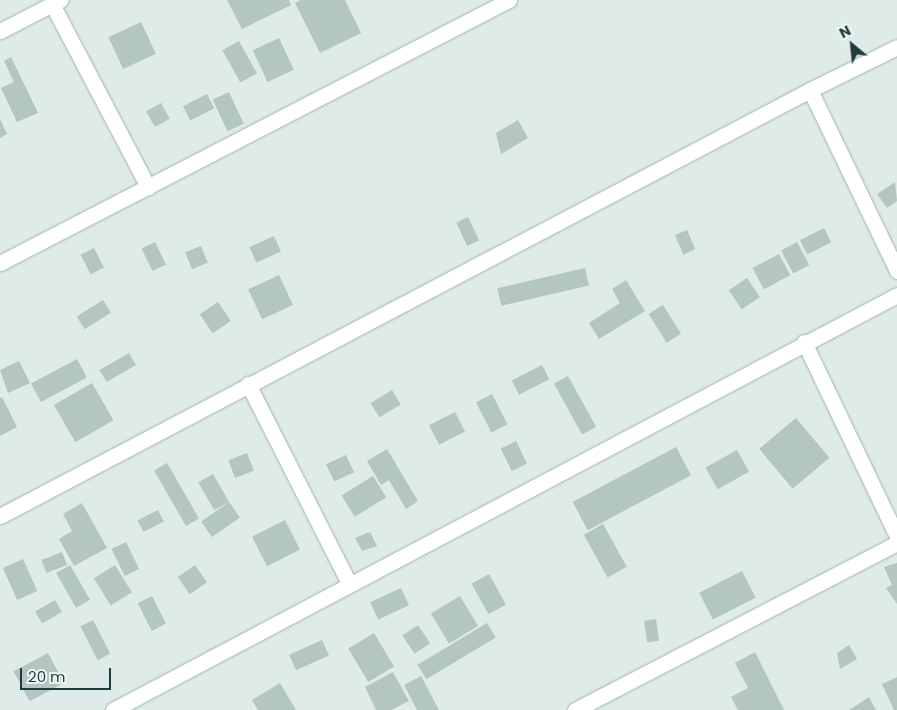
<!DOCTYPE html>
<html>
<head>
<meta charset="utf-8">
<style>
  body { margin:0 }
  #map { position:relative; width:897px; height:710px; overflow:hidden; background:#deebe8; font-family:Poppins,sans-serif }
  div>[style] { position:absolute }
  .building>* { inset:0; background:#b3c6c1; transform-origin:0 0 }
  .roads { filter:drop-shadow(0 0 1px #a1b3b0) drop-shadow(0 0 1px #a1b3b0) }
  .street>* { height:15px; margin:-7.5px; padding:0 7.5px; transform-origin:7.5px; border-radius:7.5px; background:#fff }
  span { translate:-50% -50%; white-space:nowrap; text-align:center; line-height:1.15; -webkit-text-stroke:4px #eef7f5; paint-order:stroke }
  .north { position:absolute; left:827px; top:20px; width:50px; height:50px; -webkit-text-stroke:4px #eef7f5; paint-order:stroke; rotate:332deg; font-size:14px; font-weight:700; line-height:20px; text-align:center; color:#1e3c39 }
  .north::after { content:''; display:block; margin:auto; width:18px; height:22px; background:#1e3c39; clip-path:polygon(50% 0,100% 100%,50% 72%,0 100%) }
  .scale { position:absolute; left:20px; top:668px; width:91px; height:22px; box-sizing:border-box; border:2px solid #1e3c39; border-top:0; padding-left:6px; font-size:15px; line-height:18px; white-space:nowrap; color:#1e3c39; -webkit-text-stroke:4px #eef7f5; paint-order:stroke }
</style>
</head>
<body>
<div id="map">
  <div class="building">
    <div style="clip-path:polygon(227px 0,289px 0,291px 5px,242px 29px)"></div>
    <div style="clip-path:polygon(301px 0,345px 0,361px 33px,320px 53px,295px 3px)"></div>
    <div style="left:141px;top:22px;width:35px;height:36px;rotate:65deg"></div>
    <div style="left:279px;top:38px;width:35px;height:29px;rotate:65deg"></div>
    <div style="left:239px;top:41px;width:37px;height:19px;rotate:61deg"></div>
    <div style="clip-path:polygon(11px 57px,38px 113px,17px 122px,1px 88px,14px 82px,4px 61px)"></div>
    <div style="left:229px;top:92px;width:35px;height:18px;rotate:65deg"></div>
    <div style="left:207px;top:94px;width:16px;height:27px;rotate:63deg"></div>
    <div style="left:161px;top:103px;width:18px;height:17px;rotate:61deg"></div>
    <div style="clip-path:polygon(0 119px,7px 134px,0 138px)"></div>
    <div style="clip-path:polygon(518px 120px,528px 138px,501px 154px,496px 133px)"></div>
    <div style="clip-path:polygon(895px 182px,897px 201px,887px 208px,877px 194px)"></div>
    <div style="left:468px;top:217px;width:26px;height:13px;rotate:65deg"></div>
    <div style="left:824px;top:228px;width:16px;height:27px;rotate:63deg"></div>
    <div style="left:687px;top:230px;width:21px;height:13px;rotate:67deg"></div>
    <div style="left:274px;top:236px;width:17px;height:27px;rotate:66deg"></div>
    <div style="left:155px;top:242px;width:25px;height:15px;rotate:64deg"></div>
    <div style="left:797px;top:242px;width:26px;height:18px;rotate:62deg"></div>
    <div style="left:201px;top:246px;width:18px;height:17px;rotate:68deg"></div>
    <div style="left:94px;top:248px;width:22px;height:15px;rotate:63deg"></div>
    <div style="left:779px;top:254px;width:24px;height:30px;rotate:62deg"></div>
    <div style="left:585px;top:268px;width:18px;height:90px;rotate:77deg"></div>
    <div style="left:279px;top:275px;width:33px;height:34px;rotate:65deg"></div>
    <div style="left:747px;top:278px;width:23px;height:22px;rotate:56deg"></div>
    <div style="clip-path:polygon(626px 280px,645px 311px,599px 339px,589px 323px,620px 303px,612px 289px)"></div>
    <div style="left:103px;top:300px;width:15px;height:31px;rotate:58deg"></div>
    <div style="left:218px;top:302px;width:23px;height:22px;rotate:56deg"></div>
    <div style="left:663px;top:305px;width:34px;height:17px;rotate:58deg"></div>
    <div style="left:129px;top:353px;width:14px;height:34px;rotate:60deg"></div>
    <div style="left:77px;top:359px;width:21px;height:52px;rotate:62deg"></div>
    <div style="clip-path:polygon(19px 361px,30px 383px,8px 393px,0 370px)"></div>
    <div style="left:542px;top:365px;width:16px;height:34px;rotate:63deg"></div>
    <div style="left:568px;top:376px;width:58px;height:16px;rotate:61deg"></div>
    <div style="left:92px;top:383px;width:43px;height:44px;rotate:60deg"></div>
    <div style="left:392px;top:390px;width:17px;height:25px;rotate:59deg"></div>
    <div style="left:492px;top:394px;width:34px;height:18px;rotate:63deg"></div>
    <div style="clip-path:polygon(2px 397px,17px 427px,0 436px,0 398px)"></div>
    <div style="left:455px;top:412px;width:22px;height:29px;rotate:63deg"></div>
    <div style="left:796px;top:418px;width:52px;height:48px;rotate:50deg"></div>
    <div style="left:516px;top:441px;width:25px;height:17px;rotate:64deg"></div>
    <div style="left:676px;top:447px;width:32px;height:117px;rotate:62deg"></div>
    <div style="clip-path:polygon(387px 449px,418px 501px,406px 509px,389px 480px,381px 485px,367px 461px)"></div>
    <div style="left:737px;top:450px;width:25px;height:36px;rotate:61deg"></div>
    <div style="left:247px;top:453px;width:19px;height:20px;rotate:69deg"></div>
    <div style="left:346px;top:455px;width:19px;height:22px;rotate:65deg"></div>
    <div style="left:167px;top:463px;width:64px;height:15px;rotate:60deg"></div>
    <div style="left:213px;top:474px;width:32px;height:17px;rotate:60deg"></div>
    <div style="left:373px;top:476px;width:25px;height:37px;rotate:58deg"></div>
    <div style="left:229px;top:502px;width:19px;height:34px;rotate:55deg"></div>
    <div style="clip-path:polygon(82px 503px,107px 548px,74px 566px,59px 539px,72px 531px,63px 514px)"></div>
    <div style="left:158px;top:510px;width:13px;height:23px;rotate:63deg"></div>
    <div style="left:285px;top:520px;width:33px;height:37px;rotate:63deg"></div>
    <div style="left:603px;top:524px;width:49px;height:22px;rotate:61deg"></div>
    <div style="clip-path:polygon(370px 532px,377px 546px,362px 551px,355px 538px)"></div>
    <div style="left:126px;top:542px;width:30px;height:16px;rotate:64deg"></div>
    <div style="left:62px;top:552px;width:14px;height:22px;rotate:69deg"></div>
    <div style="left:23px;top:559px;width:35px;height:22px;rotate:66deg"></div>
    <div style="clip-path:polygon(897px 563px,897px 604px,886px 588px,892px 585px,884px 567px)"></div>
    <div style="left:70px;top:565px;width:40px;height:16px;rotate:60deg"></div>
    <div style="left:115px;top:565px;width:32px;height:25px;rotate:58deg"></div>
    <div style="left:195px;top:565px;width:21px;height:21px;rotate:55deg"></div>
    <div style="left:742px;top:571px;width:30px;height:48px;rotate:63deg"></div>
    <div style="left:489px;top:574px;width:35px;height:20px;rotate:61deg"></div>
    <div style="left:401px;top:588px;width:19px;height:34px;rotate:65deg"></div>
    <div style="left:152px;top:596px;width:31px;height:16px;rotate:63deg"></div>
    <div style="left:460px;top:596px;width:35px;height:34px;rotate:59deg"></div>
    <div style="left:55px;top:600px;width:14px;height:23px;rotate:60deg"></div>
    <div style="left:656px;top:619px;width:22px;height:12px;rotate:82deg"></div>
    <div style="left:93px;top:620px;width:38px;height:14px;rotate:63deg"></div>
    <div style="left:487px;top:623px;width:17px;height:81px;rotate:59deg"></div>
    <div style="left:418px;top:625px;width:22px;height:19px;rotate:56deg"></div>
    <div style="left:374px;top:633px;width:39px;height:30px;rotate:59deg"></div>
    <div style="left:322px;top:640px;width:17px;height:36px;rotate:66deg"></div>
    <div style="clip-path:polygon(849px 645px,857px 659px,840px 669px,837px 653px)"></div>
    <div style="clip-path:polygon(755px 652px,784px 710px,738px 710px,731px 697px,748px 688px,735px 663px)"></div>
    <div style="left:48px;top:653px;width:34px;height:39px;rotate:62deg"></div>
    <div style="clip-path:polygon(393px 672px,409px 701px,391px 710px,376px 710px,365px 687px)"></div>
    <div style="clip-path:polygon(421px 676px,439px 710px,417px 710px,404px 685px)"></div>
    <div style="clip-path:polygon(897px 677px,897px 710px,894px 710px,882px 684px)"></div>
    <div style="clip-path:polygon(280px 683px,296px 710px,258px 710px,252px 700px)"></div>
    <div style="clip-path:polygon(869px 697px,876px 710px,849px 710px)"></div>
  </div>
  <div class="roads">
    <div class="street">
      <div style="left:52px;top:4px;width:207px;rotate:62.3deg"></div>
      <div style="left:0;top:31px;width:68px;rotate:-27.3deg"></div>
      <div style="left:810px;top:90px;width:201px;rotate:64.3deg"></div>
      <div style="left:0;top:263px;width:573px;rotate:-27.33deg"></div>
      <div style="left:804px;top:342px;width:215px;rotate:64.4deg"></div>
      <div style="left:248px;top:384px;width:223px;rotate:63.1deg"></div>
      <div style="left:0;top:516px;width:915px;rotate:-27.74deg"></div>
      <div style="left:810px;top:90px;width:97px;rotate:-26.3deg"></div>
      <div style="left:113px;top:710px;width:887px;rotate:-27.89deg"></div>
      <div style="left:575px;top:710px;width:363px;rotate:-27.4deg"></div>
    </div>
  </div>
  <div class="north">N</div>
  <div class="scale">20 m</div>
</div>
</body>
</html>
